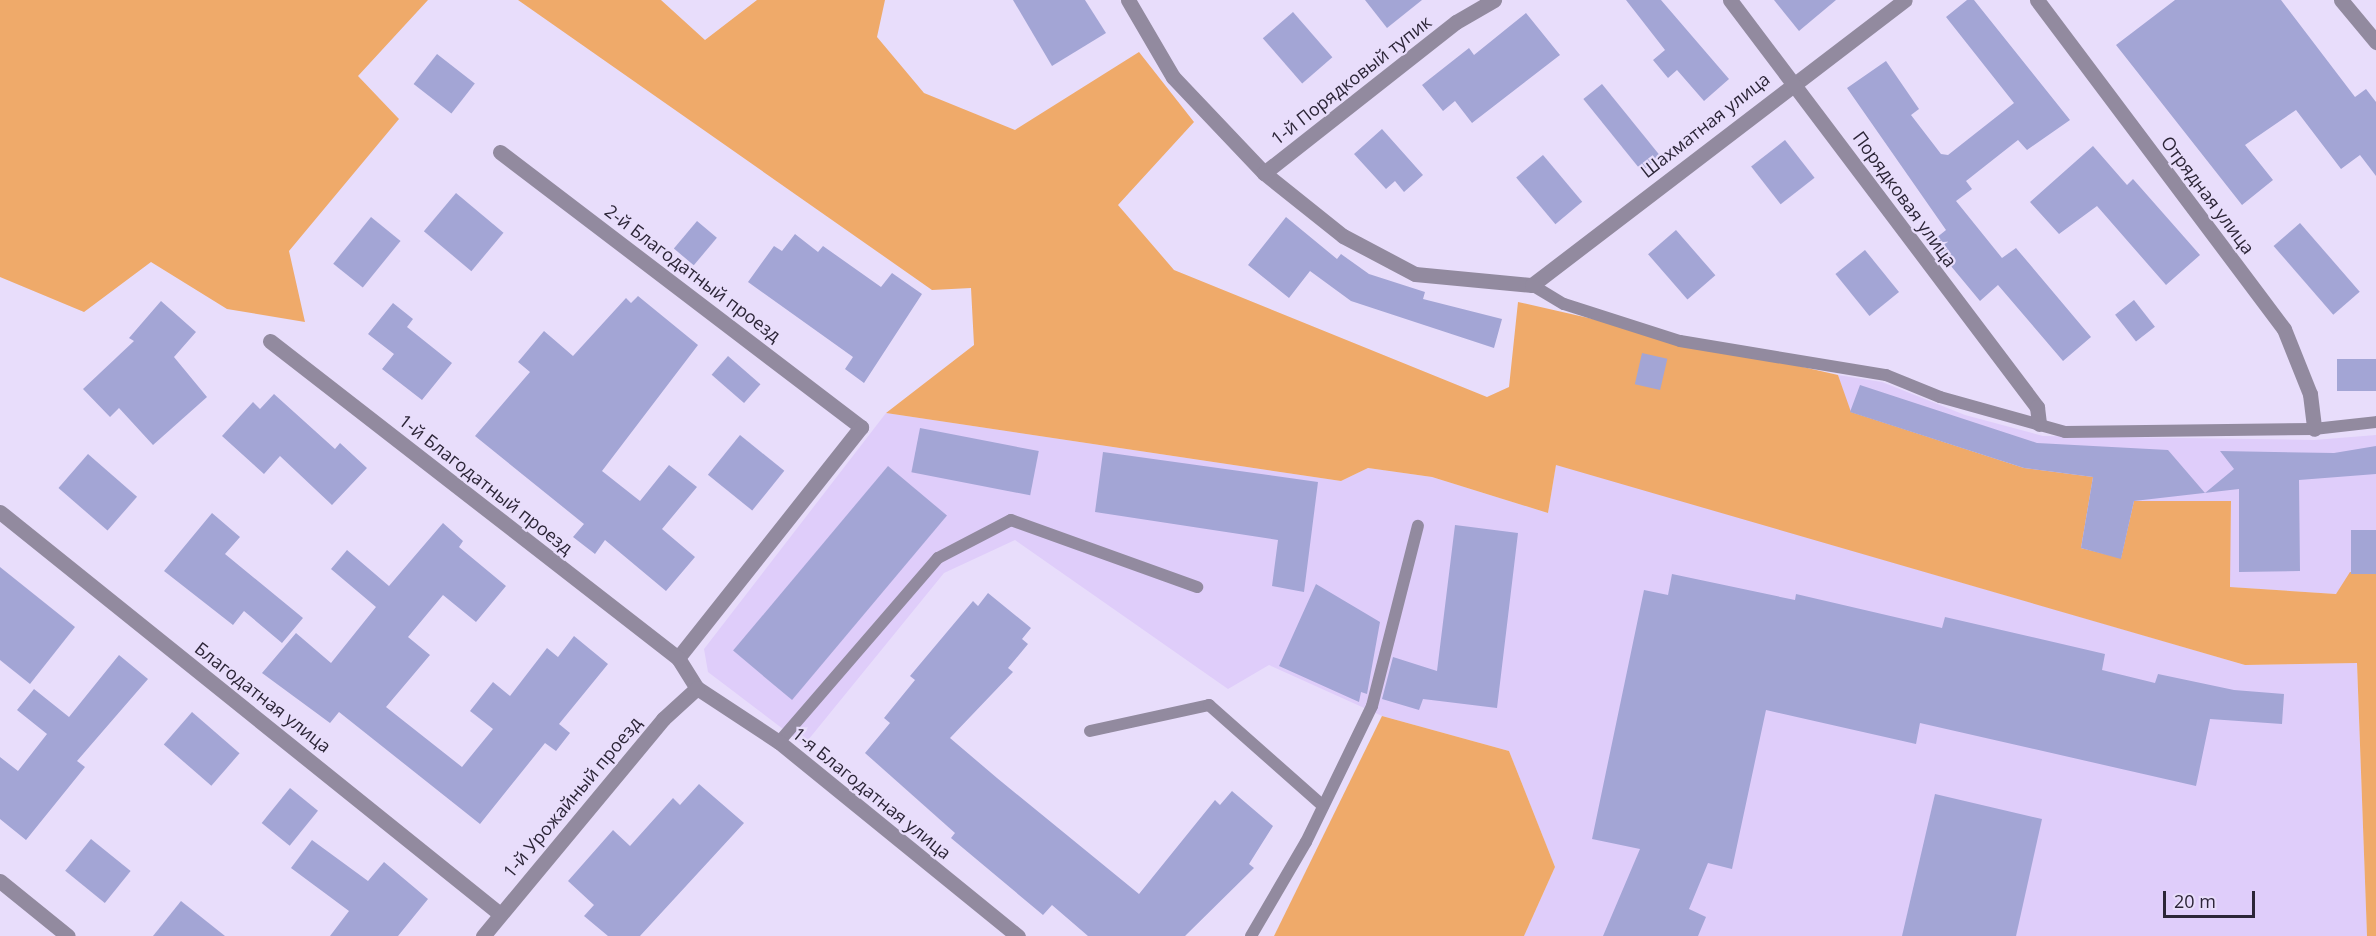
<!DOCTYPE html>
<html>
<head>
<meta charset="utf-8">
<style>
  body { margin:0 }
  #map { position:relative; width:2376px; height:936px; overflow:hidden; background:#e8ddfb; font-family:"Open Sans",sans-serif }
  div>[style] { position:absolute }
  .built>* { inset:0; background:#dfcdfa }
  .green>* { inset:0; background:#efaa6a }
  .building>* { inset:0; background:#a3a5d5; transform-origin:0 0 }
  .lane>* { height:12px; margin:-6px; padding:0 6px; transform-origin:6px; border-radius:6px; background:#928a9f }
  .street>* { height:15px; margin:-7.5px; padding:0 7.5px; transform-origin:7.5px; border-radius:7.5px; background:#928a9f }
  span { translate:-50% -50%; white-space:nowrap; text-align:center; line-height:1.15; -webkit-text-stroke:4.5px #e8ddfb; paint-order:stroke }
  .street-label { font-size:18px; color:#2c2537 }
  .scale { position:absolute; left:2163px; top:891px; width:92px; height:27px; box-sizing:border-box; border:3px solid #2c2537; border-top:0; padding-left:8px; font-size:18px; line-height:21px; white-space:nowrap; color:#2c2537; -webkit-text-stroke:4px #e8ddfb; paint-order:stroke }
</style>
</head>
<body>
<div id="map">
  <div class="built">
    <div style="clip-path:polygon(1838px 375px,1882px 382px,1965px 415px,2043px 436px,2314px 440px,2376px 435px,2376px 574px,2336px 594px,2229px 587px,2231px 501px,2121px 559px,2081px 548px,2024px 468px,1850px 412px)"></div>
    <div style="clip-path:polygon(886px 413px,1341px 481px,1368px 468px,1432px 477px,1548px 513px,1556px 464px,2245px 665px,2357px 663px,2367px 936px,1524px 936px,1555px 867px,1509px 751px,1382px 716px,1269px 665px,1228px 689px,1015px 540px,944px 573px,804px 745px,708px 672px,704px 649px)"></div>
  </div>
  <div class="green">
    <div style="clip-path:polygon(0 0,428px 0,358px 76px,399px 119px,289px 251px,305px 322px,227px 309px,151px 262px,84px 312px,0 277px)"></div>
    <div style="clip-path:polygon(518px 0,661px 0,705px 40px,757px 0,885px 0,877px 37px,924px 93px,1015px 130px,1139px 52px,1194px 122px,1118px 205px,1174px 270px,1487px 397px,1509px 387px,1518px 302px,1838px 375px,1851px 412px,2024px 468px,2093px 477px,2081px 548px,2121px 558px,2134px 501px,2231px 501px,2230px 587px,2336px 594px,2350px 572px,2376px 574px,2376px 936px,2367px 936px,2357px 663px,2245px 665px,1556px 465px,1548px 513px,1432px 477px,1368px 468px,1341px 481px,886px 413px,974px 345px,971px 288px,932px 290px)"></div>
    <div style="clip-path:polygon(1382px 716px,1509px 751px,1555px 867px,1524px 936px,1274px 936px)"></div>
  </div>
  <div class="building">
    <div style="clip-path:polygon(1013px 0,1085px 0,1106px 33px,1052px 66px)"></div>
    <div style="clip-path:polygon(1365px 0,1422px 0,1387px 28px)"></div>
    <div style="clip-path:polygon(1626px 0,1661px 0,1729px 79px,1704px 101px,1677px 70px,1668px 78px,1653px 60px,1665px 50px)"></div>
    <div style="clip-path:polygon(1774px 0,1836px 0,1799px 31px)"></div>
    <div style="clip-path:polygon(1967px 0,1974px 0,2070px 120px,2027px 150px,2018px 140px,1966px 181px,1972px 189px,1956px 201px,2002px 258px,2016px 248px,2091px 337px,2063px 361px,1998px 285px,1980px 301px,1931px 242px,1946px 230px,1847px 88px,1886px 61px,1919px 109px,1911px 115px,1941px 154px,1948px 155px,2014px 103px,1946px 17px)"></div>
    <div style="clip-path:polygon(2175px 0,2281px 0,2355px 97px,2366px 89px,2376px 102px,2376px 176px,2360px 155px,2341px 169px,2296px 110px,2245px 145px,2273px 180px,2242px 205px,2116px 45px)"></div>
    <div style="left:1293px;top:12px;width:60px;height:40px;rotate:49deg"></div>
    <div style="clip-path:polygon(1526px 13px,1560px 55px,1472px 123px,1455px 101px,1443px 111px,1422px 85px,1469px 48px,1474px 55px)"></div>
    <div style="left:437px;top:54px;width:48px;height:38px;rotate:38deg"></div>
    <div style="left:1602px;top:84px;width:93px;height:24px;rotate:51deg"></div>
    <div style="clip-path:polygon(1382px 129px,1423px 175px,1404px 192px,1395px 181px,1386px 189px,1354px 154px)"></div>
    <div style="left:1785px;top:140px;width:48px;height:43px;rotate:52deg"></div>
    <div style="clip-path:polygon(2093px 146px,2127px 185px,2133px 179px,2200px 255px,2166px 285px,2097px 206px,2059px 234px,2030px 202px)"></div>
    <div style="left:1543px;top:155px;width:61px;height:35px;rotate:50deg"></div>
    <div style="left:456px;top:193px;width:62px;height:50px;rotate:40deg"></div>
    <div style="left:371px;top:217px;width:38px;height:60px;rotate:39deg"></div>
    <div style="clip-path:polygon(1286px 217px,1337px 259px,1341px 254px,1369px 274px,1425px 292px,1423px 299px,1502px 319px,1494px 348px,1351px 301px,1310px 271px,1289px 298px,1248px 265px)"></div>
    <div style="left:697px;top:221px;width:26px;height:36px;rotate:40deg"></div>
    <div style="left:2300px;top:223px;width:91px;height:35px;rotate:49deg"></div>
    <div style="left:1676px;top:230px;width:60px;height:37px;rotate:49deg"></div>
    <div style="clip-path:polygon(795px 234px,818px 252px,823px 246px,881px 287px,892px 273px,922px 294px,864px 383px,845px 369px,853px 357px,748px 282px,774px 246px,782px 251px)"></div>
    <div style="left:1865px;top:250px;width:54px;height:38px;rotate:51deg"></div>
    <div style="clip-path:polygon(638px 296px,698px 345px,602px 471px,640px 501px,669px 465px,697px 487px,662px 529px,695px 557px,666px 591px,605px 540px,595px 554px,573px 537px,584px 524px,475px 436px,530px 372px,518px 362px,544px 331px,573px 356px,626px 298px,631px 303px)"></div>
    <div style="left:2134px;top:300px;width:34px;height:24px;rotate:52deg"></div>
    <div style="clip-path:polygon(161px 301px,196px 332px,174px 357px,207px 397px,153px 445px,119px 408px,110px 417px,83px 389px,134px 341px,129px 338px)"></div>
    <div style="clip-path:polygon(393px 303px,413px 319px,407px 327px,452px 363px,422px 400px,382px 369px,394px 354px,368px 334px)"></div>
    <div style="left:1642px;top:353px;width:26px;height:32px;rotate:13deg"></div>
    <div style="left:728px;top:356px;width:43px;height:25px;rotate:41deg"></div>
    <div style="left:2376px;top:359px;width:32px;height:39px;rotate:90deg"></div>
    <div style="clip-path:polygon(1860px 385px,2037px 443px,2168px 450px,2205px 493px,2234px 469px,2220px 451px,2334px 453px,2376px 446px,2376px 474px,2299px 480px,2300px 571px,2239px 572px,2239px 489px,2134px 501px,2121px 559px,2081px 548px,2093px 477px,2024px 468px,1850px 412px)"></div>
    <div style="clip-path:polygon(274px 394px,335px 449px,340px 443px,367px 468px,332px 505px,280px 456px,264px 474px,222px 436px,253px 402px,260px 409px)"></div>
    <div style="left:920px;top:428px;width:121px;height:45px;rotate:11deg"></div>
    <div style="left:740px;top:435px;width:57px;height:51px;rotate:39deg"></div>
    <div style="clip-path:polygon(1103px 452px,1318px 482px,1304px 592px,1272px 586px,1278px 540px,1095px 512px)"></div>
    <div style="left:88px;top:454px;width:65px;height:45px;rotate:41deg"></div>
    <div style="left:888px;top:466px;width:77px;height:241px;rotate:40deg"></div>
    <div style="clip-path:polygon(212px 513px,240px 537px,225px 554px,303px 618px,282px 643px,244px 611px,233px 625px,164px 571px)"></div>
    <div style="clip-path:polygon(443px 523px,463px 541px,459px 547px,506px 586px,476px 622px,443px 595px,408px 637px,430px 655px,386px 707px,462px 767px,493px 729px,470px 711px,493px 682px,510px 696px,547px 648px,558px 657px,574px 636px,608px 664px,559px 724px,570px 733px,556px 751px,545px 743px,480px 824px,339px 712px,330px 723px,262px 673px,296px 633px,331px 663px,376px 607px,331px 569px,347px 550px,389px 586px)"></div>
    <div style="clip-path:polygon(1455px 525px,1518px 533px,1497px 708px,1423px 699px,1419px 710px,1382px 699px,1393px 657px,1437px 671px)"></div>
    <div style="left:2376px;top:530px;width:44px;height:25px;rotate:90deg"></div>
    <div style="clip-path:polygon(0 567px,75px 627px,30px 684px,0 660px)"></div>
    <div style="clip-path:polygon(1672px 574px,1795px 600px,1796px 594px,1942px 628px,1945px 617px,2105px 654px,2102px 670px,2155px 683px,2158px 674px,2234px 690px,2284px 694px,2282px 724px,2210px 719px,2196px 786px,1920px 723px,1916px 744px,1766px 710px,1732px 869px,1708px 863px,1689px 909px,1706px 917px,1698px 936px,1603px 936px,1640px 849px,1592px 839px,1644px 590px,1668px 595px)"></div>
    <div style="clip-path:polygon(1316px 584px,1380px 622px,1367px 694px,1361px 692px,1359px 702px,1279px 666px)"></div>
    <div style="clip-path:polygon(988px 593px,1031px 628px,1022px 639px,1028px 644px,1008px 668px,1013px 672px,950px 738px,997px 778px,1139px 894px,1215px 800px,1220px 805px,1232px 791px,1273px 826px,1249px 864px,1254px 868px,1185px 936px,1088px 936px,1052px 905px,1043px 915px,951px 838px,955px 833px,865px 753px,890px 723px,884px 718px,915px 680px,910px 676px,973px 601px,978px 606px)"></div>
    <div style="clip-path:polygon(119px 655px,148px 679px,77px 761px,85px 767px,26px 840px,0 819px,0 757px,18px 771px,47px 734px,17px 710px,34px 689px,69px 717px)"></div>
    <div style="left:192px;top:712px;width:63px;height:43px;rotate:41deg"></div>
    <div style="clip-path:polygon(699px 784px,744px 823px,640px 936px,608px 936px,584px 916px,594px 905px,568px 881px,613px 830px,630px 846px,673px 798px,680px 805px)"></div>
    <div style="left:290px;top:788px;width:36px;height:45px;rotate:39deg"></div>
    <div style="clip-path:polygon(1935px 794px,2042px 819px,2016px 936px,1902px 936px)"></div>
    <div style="left:91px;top:839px;width:51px;height:41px;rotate:39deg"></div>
    <div style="clip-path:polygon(312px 840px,368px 881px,384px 862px,428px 899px,398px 936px,330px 936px,349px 911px,291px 868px)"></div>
    <div style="clip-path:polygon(181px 901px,225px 936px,153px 936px)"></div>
  </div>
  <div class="lane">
    <div style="left:1532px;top:285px;width:37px;rotate:31deg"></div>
    <div style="left:1564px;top:304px;width:122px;rotate:17.7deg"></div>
    <div style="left:1680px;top:341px;width:209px;rotate:9.4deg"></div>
    <div style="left:1886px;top:375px;width:58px;rotate:22.2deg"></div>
    <div style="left:1940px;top:397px;width:130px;rotate:15.6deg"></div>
    <div style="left:2065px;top:432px;width:249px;rotate:-0.7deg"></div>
    <div style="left:2314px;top:429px;width:62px;rotate:-6.4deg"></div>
    <div style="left:1090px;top:731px;width:122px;rotate:-12.3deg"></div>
    <div style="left:1209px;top:705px;width:152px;rotate:41.5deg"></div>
    <div style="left:779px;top:742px;width:243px;rotate:-49.2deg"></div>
    <div style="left:938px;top:558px;width:82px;rotate:-27.5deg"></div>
    <div style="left:1011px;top:520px;width:198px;rotate:19.8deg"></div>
    <div style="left:1251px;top:936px;width:109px;rotate:-59.7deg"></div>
    <div style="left:1306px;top:842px;width:151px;rotate:-64.1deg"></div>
    <div style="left:1372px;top:706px;width:186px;rotate:-75.7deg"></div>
  </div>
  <div class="street">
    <div style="left:1128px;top:0;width:89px;rotate:59.7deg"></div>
    <div style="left:1173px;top:77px;width:132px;rotate:46.5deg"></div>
    <div style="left:1264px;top:173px;width:101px;rotate:38.6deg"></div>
    <div style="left:1343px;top:236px;width:81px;rotate:27.8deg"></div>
    <div style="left:1415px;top:274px;width:118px;rotate:5.4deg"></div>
    <div style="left:1532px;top:285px;width:469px;rotate:-37.4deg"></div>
    <div style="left:1730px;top:0;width:510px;rotate:52.97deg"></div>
    <div style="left:2037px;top:407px;width:17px;rotate:83deg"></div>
    <div style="left:2037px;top:0;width:411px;rotate:53.1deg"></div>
    <div style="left:2284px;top:329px;width:70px;rotate:68.2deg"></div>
    <div style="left:2310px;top:394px;width:35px;rotate:83deg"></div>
    <div style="left:2341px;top:0;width:55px;rotate:50.2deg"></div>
    <div style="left:500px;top:152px;width:454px;rotate:37.3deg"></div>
    <div style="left:861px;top:427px;width:295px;rotate:128.4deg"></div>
    <div style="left:678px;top:658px;width:36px;rotate:58deg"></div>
    <div style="left:697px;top:688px;width:98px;rotate:33.4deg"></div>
    <div style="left:779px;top:742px;width:308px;rotate:39.1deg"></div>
    <div style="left:1264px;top:173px;width:244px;rotate:-38.2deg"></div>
    <div style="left:1456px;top:22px;width:44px;rotate:-30.1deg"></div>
    <div style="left:270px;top:341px;width:517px;rotate:37.85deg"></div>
    <div style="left:0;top:512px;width:642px;rotate:38.8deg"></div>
    <div style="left:0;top:881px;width:87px;rotate:39deg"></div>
    <div style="left:483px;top:936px;width:282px;rotate:-50.3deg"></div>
    <div style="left:663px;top:719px;width:46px;rotate:-42.4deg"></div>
  </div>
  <div class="street-label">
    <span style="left:1351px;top:80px;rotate:-38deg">1-й Порядковый тупик</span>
    <span style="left:1705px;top:125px;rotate:-38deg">Шахматная улица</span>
    <span style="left:2208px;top:195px;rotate:53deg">Отрядная улица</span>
    <span style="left:1905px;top:199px;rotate:54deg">Порядковая улица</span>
    <span style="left:693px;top:273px;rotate:37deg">2-й Благодатный проезд</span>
    <span style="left:486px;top:484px;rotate:38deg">1-й Благодатный проезд</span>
    <span style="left:263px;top:697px;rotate:38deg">Благодатная улица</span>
    <span style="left:872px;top:793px;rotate:39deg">1-я Благодатная улица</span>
    <span style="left:572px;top:797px;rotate:-50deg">1-й Урожайный проезд</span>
  </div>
  <div class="scale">20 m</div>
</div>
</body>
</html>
